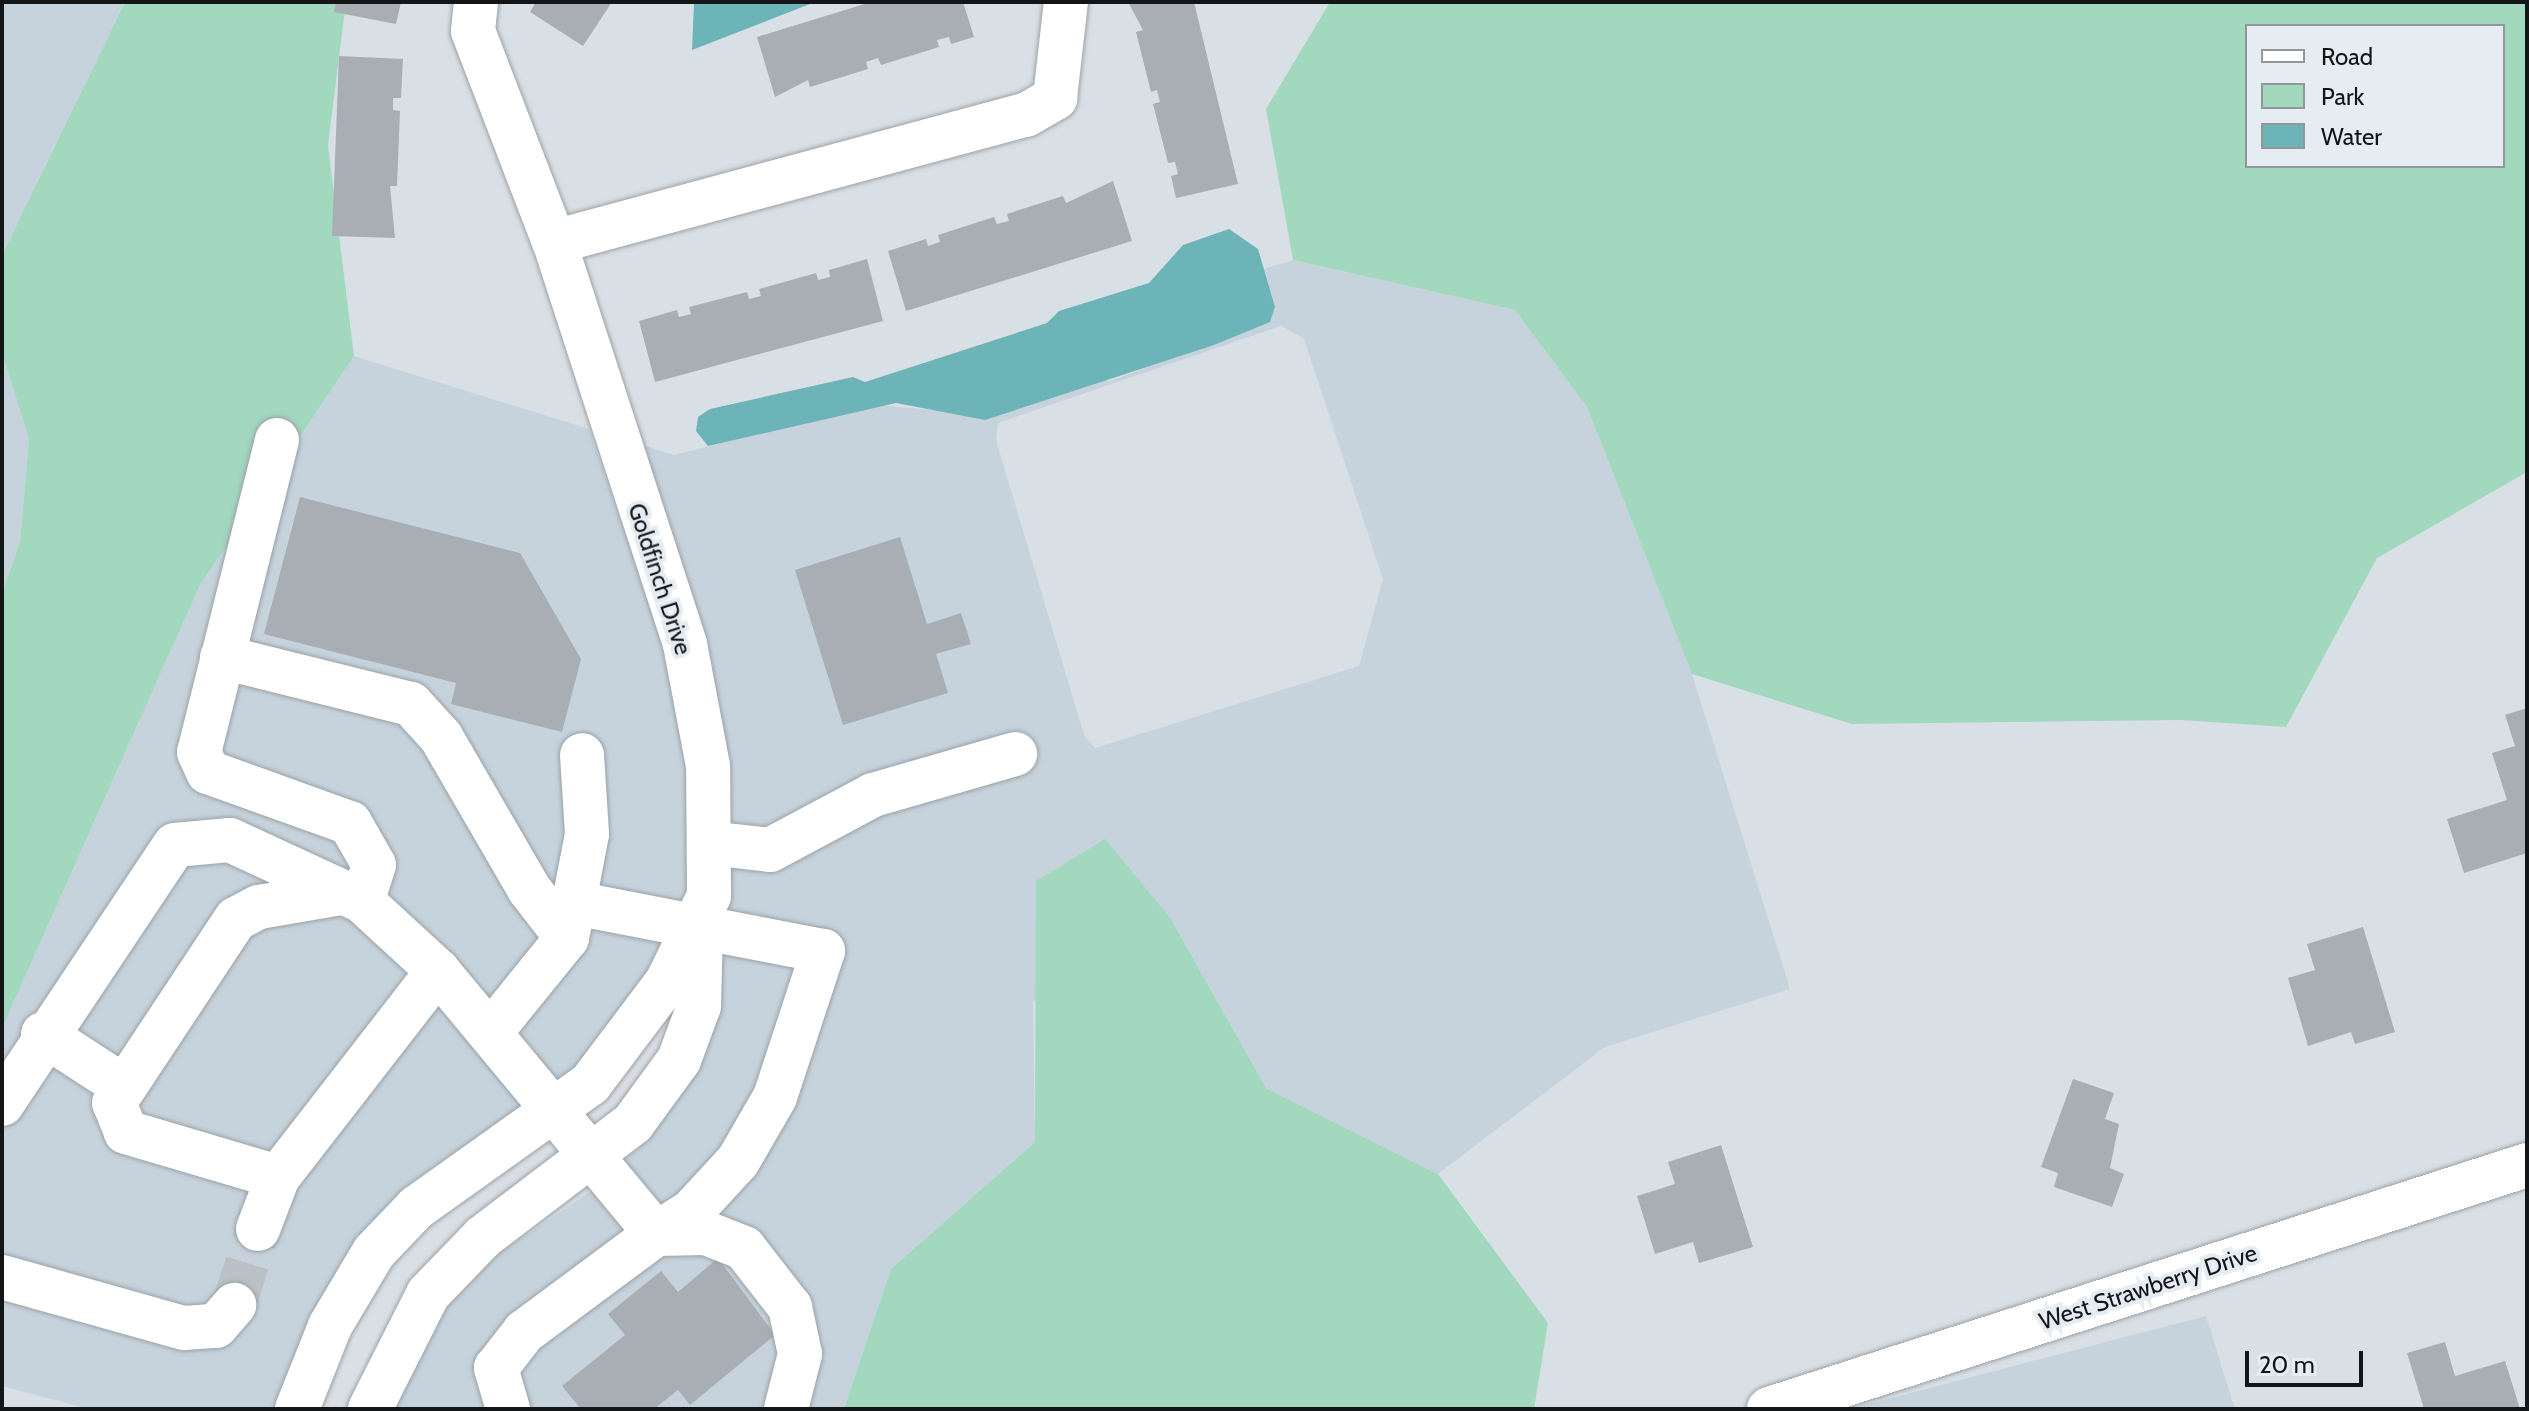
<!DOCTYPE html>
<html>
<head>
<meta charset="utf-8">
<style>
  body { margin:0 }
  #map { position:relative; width:2529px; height:1411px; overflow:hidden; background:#d9e0e5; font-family:Cabin,sans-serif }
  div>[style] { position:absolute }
  .built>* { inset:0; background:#c6d3dd }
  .green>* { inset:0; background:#a2d8be }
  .water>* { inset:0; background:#6cb4b7 }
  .building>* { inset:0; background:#a8aeb3 }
  .minor-tunnel>* { height:44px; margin-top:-22px; transform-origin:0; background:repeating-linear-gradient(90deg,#bbc2c6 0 44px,transparent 0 66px) }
  .roads { filter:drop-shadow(0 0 2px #9ca2a7) drop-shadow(0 0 2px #9ca2a7) }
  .minor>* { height:44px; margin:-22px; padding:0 22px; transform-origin:22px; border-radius:22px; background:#fff }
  span { translate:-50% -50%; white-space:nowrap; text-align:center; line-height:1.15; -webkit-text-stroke:8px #e6edf2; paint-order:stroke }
  .street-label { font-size:24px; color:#131517 }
  .frame { position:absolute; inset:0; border:4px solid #131517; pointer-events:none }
  .legend { position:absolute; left:2245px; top:24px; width:260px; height:144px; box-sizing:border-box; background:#e6edf2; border:2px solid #92979a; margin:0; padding:10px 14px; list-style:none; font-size:24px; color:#131517 }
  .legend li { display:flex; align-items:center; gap:16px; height:40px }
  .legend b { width:40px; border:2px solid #92979a }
  .scale { position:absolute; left:2245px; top:1351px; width:118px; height:36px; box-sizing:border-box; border:4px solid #131517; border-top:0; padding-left:10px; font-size:24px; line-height:28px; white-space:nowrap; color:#131517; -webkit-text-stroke:6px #e6edf2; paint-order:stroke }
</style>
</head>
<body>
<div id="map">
  <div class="built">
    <div style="clip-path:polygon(2px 2px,125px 2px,2px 255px)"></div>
    <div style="clip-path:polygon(evenodd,1293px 260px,1515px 310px,1587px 407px,1692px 674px,1790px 989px,1605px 1047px,1438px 1174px,1266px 1088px,1171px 919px,1033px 1002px,1035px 1142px,891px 1269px,844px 1409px,394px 1409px,445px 1309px,497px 1255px,591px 1191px,647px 1141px,695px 1075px,730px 898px,636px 443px,674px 455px,877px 405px,967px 413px,1077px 389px,1098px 378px,1110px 381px,1270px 322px,1275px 307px,1264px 269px,1293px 260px,1281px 326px,1304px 339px,1383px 579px,1359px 666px,1095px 748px,1084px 735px,996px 440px,998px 423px,1281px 326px)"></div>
    <div style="clip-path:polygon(2px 353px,29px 439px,20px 542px,2px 593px)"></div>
    <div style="clip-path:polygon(354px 356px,589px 429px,665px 650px,687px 767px,688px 892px,681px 917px,618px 1017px,576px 1067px,404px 1188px,359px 1236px,274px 1409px,89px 1409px,2px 1386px,2px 1028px,200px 585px)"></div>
    <div style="clip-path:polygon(2206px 1316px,2235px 1409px,1849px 1409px)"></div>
  </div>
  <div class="green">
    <div style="clip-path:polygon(125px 2px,346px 2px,328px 145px,354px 356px,200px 585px,2px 1028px,2px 593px,20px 542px,29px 439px,2px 353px,2px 255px)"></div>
    <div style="clip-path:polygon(evenodd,1330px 2px,2527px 2px,2527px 472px,2377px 558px,2286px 727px,2181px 720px,1852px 724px,1692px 674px,1587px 407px,1515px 310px,1293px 260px,1266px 109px,1330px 2px,2247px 26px,2503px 26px,2503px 166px,2247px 166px,2247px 26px)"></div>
    <div style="clip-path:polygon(1105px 839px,1171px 919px,1266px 1088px,1438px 1174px,1548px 1323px,1534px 1409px,844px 1409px,891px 1269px,1035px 1142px,1036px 881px)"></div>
  </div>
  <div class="water">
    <div style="clip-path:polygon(694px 2px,815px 2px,692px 50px)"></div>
    <div style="clip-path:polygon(1229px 229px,1258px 249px,1275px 307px,1270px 322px,1214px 345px,985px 420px,896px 403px,708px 446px,696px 431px,698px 417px,710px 409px,853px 377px,865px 382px,1047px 323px,1059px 311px,1149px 283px,1183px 245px)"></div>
  </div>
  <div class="building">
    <div style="clip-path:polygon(336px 2px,401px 2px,396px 24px,334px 12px)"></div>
    <div style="clip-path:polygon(536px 2px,612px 2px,583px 46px,530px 12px)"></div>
    <div style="clip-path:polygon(871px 2px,963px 2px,974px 37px,951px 44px,949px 37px,937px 40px,939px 47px,881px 65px,878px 58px,866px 62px,868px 69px,810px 87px,808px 80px,775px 97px,757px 37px)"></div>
    <div style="clip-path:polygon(1128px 2px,1194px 2px,1238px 184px,1176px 198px,1171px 176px,1178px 174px,1175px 162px,1168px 163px,1153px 104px,1160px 102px,1157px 90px,1151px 92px,1136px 32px,1143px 30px)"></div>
    <div style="clip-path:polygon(339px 56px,403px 59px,401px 98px,393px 98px,393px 110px,400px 111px,397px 186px,390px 186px,395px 238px,332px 236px)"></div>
    <div style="clip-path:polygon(1113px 181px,1132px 241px,906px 311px,888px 251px,926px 239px,928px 246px,940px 242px,938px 235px,994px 217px,997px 224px,1009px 221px,1007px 214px,1063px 196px,1066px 203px)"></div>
    <div style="clip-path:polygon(867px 259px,883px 321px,655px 382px,639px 321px,677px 310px,679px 317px,691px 314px,689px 307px,747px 292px,749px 299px,761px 296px,759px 289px,816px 273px,818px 280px,830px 277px,829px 270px)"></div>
    <div style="clip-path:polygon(300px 497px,520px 553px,581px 659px,562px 732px,451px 704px,456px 683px,264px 634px)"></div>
    <div style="clip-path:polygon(900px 537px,927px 624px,961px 613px,971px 644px,936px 654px,948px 693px,843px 725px,795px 570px)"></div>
    <div style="clip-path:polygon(2527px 708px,2527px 853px,2464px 873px,2447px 819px,2507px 800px,2492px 753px,2515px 746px,2505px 715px)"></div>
    <div style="clip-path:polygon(2363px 927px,2395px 1032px,2355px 1044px,2351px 1032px,2308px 1046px,2288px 978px,2315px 970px,2307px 944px)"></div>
    <div style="clip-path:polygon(2073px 1079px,2114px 1093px,2105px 1119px,2119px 1124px,2110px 1168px,2124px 1174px,2112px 1207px,2054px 1187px,2058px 1173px,2041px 1167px)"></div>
    <div style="clip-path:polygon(1721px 1145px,1753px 1247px,1699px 1263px,1693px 1242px,1655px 1254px,1637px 1196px,1675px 1184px,1668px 1162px)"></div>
    <div style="clip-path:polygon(718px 1258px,775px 1335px,690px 1405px,678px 1390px,654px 1409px,581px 1409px,562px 1386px,625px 1335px,608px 1314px,661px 1271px,678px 1292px)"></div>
    <div style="clip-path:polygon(2445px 1342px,2455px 1376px,2505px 1361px,2520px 1409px,2424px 1409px,2407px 1353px)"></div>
  </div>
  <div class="minor-tunnel">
    <div style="left:234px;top:1305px;width:80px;rotate:-72.5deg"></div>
  </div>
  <div class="roads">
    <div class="minor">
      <div style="left:476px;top:2px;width:29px;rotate:96deg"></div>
      <div style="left:473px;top:31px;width:226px;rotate:69deg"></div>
      <div style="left:554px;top:242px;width:489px;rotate:-15.1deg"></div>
      <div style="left:1026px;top:115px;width:34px;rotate:-30deg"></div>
      <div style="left:1055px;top:98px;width:97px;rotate:-83.5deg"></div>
      <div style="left:277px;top:440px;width:322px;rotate:104deg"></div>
      <div style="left:199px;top:752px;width:22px;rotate:66deg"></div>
      <div style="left:208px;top:772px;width:151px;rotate:19.8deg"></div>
      <div style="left:350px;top:823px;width:48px;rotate:60.3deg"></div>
      <div style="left:374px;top:865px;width:38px;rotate:108deg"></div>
      <div style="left:222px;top:657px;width:195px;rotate:14deg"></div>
      <div style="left:411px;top:704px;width:45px;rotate:47.7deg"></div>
      <div style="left:441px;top:737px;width:176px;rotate:59.9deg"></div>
      <div style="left:529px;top:889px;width:62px;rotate:52.2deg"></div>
      <div style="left:709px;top:843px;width:61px;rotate:6.5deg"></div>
      <div style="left:770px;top:850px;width:117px;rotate:-28.1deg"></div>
      <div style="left:873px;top:795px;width:148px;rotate:-16.1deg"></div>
      <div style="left:490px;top:1033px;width:122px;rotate:-51deg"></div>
      <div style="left:567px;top:938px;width:106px;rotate:-79.1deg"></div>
      <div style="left:587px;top:834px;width:79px;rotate:-93.6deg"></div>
      <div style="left:43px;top:1034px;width:95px;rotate:33deg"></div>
      <div style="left:2px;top:1104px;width:311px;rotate:-56.3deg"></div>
      <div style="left:175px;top:845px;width:55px;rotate:-5.2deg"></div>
      <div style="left:230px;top:840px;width:145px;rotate:24.8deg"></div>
      <div style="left:362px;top:901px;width:103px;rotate:42.6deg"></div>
      <div style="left:438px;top:971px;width:342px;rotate:50.3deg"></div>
      <div style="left:656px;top:1234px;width:43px;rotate:-32.6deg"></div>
      <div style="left:692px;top:1211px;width:68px;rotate:-47.4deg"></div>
      <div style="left:738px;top:1161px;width:74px;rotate:-60deg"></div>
      <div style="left:775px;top:1097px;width:154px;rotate:-71.8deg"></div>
      <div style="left:823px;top:951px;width:254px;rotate:-169.1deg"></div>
      <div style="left:278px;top:1177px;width:159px;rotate:-163.5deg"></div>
      <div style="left:126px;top:1132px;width:31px;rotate:-112deg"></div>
      <div style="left:114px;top:1103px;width:221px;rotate:-56.5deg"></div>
      <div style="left:236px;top:919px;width:26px;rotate:-28deg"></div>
      <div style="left:259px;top:907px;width:83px;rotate:-9.7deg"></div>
      <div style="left:258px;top:1229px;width:56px;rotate:-69deg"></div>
      <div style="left:278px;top:1177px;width:261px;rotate:-52.2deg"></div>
      <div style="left:2px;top:1277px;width:189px;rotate:15.7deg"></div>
      <div style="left:184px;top:1328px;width:32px;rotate:-4deg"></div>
      <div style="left:216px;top:1326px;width:28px;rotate:-49deg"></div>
      <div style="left:297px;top:1409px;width:89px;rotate:-68.3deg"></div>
      <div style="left:330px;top:1326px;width:86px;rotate:-59.3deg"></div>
      <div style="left:374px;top:1252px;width:61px;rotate:-46.3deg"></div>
      <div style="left:416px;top:1208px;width:214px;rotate:-35.5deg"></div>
      <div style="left:590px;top:1084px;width:128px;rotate:-53deg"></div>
      <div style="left:667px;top:982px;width:96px;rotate:-64deg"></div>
      <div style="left:709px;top:896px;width:130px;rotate:-90.4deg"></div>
      <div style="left:708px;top:766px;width:124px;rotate:-100.7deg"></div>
      <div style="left:685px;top:644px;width:423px;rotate:-108deg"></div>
      <div style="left:370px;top:1409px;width:129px;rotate:-63.2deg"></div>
      <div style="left:428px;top:1294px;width:79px;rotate:-46deg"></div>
      <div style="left:483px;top:1237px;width:188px;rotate:-37.2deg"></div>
      <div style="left:633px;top:1123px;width:78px;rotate:-53.9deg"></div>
      <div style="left:679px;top:1060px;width:58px;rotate:-69.7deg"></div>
      <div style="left:699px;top:1006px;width:77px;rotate:-88.5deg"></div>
      <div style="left:508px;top:1409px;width:43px;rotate:-106.3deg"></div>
      <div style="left:496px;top:1368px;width:46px;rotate:-52.1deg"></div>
      <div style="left:524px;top:1332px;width:164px;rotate:-36.6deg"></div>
      <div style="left:656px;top:1234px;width:50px;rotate:-1.1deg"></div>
      <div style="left:706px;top:1233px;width:41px;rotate:21.5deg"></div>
      <div style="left:744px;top:1248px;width:75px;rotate:52.1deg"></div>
      <div style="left:790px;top:1307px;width:48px;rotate:78deg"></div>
      <div style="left:800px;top:1354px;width:57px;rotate:104.3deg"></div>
      <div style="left:1769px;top:1409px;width:796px;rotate:-17.84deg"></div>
    </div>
  </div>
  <div class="street-label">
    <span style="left:660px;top:579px;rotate:72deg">Goldfinch Drive</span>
    <span style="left:2148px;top:1287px;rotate:-18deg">West Strawberry Drive</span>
  </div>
  <div class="frame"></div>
  <ul class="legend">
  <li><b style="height:10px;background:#fff"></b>Road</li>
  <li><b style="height:22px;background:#a2d8be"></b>Park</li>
  <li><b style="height:22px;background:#6cb4b7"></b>Water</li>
  </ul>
  <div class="scale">20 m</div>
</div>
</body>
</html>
